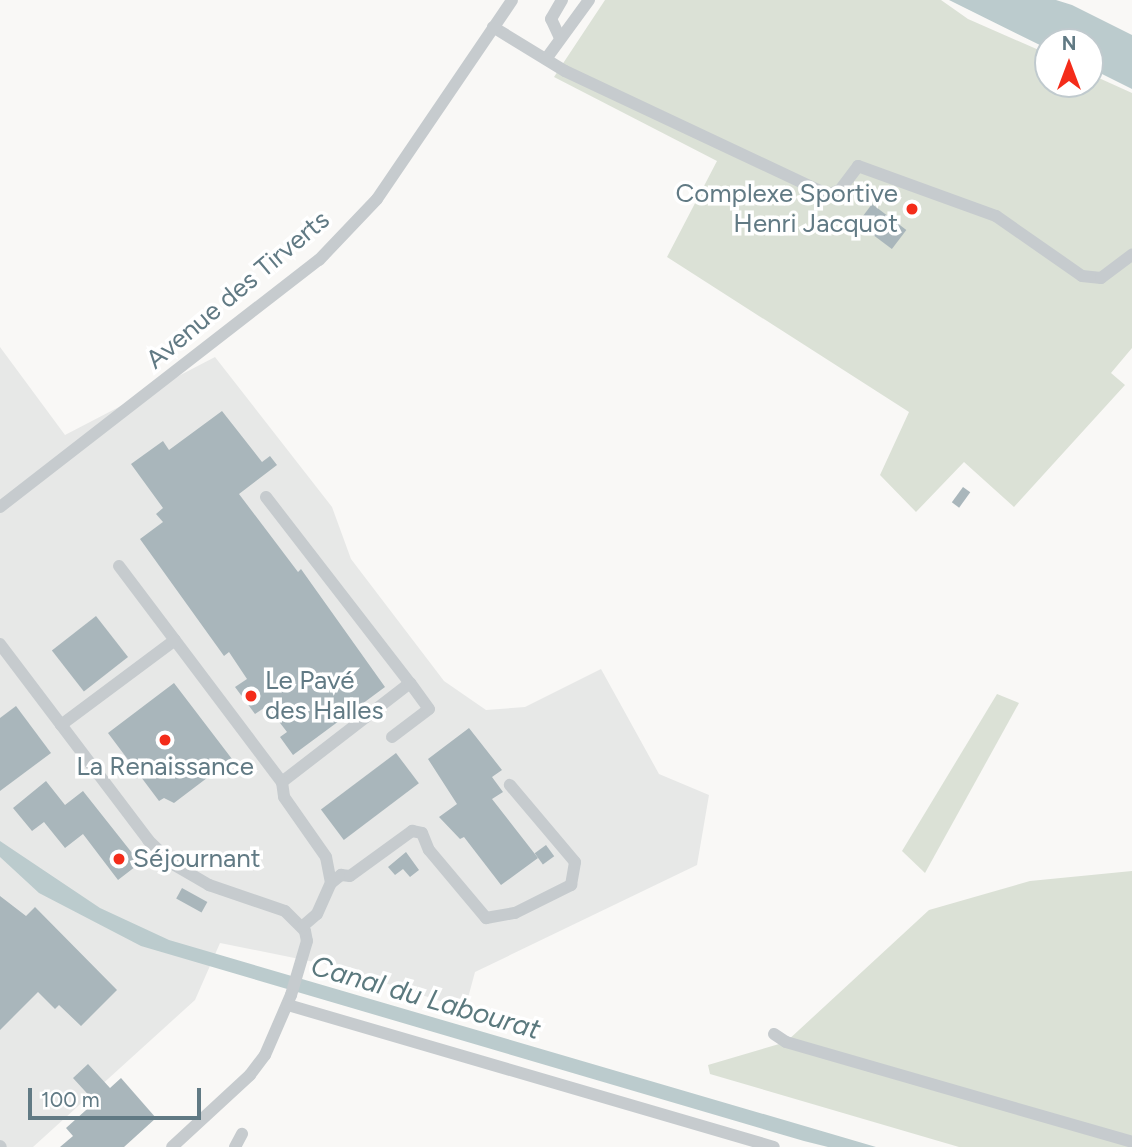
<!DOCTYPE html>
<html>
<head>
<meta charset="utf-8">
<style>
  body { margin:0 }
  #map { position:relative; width:1132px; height:1147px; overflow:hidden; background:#f9f8f6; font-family:Figtree,sans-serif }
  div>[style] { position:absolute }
  .built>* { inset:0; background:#e7e8e7 }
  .green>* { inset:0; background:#dbe1d6 }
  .water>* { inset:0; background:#bbcbcd }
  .building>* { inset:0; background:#a9b6bb; transform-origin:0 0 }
  .minor>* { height:12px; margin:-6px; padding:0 6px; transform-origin:6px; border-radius:6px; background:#c6cbce }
  .dots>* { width:19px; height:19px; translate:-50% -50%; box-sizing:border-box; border:4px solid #fff; border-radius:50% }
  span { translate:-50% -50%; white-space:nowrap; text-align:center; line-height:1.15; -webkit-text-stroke:7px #fff; paint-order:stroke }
  .poi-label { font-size:26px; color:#617a84 }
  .right { translate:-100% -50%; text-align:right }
  .left { translate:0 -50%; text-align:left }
  .street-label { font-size:26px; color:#617a84 }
  .water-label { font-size:28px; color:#5b797e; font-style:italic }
  .north { position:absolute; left:1034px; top:28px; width:70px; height:70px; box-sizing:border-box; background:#fff; border:2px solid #c0cace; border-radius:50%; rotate:0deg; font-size:19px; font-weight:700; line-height:28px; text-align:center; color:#617a84 }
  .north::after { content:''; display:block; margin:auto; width:24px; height:32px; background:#f42c1a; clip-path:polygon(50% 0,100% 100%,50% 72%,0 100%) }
  .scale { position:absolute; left:28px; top:1088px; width:173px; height:32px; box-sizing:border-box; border:4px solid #617a84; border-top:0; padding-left:9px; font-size:21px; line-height:24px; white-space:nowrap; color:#617a84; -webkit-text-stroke:5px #fff; paint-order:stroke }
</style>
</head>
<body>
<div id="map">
  <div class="built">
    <div style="clip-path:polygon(0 347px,65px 435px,215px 357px,332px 507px,351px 559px,444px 681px,486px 710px,525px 707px,601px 669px,659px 774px,709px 795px,697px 865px,475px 972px,465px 1009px,329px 965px,220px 943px,195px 1000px,33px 1147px,0 1147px)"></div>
  </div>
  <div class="green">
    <div style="clip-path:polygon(605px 0,941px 0,968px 19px,1048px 54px,1048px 84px,1090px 84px,1090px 74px,1132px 93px,1132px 348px,1111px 373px,1125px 385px,1014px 507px,964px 462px,916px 512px,880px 475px,909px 412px,667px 257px,717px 161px,554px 77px)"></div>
    <div style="clip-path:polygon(997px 694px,1019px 703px,925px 873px,902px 851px)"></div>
    <div style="clip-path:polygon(1132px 871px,1132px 1147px,959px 1147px,710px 1074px,708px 1065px,786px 1042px,929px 910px,1030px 881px)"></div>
  </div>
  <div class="water">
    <div style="clip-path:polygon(949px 0,1056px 0,1072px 5px,1132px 35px,1132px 89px,1090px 68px,1090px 42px,1048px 42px,1048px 49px)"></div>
    <div style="clip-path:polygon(0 841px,100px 908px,169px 940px,876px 1147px,828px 1147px,804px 1141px,141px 946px,39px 893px,0 857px)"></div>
  </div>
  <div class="building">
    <div style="left:872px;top:204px;width:43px;height:24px;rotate:37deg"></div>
    <div style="clip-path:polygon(222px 411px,262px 462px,270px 456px,277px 465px,239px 494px,298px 572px,301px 569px,385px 687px,293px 755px,280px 737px,287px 732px,267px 706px,255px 714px,235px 687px,247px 679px,229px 652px,224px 656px,140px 539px,163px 522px,156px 514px,163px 508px,131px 464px,163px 441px,169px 450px)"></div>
    <div style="left:963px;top:487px;width:9px;height:19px;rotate:36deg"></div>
    <div style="left:96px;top:616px;width:52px;height:56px;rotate:52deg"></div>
    <div style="clip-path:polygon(174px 683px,232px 759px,174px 803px,164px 798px,159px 801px,108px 733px)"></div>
    <div style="clip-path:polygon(16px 706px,51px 753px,0 791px,0 718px)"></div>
    <div style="clip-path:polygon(469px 728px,502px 770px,492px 777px,503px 792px,492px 799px,538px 858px,501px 885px,464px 837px,460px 839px,439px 817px,457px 804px,428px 759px)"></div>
    <div style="left:396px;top:753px;width:38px;height:94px;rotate:53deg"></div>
    <div style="clip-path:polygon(46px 781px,65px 805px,83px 791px,140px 863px,118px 880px,83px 834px,65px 848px,44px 822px,32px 831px,13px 808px)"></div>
    <div style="left:546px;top:845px;width:14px;height:14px;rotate:54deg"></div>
    <div style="clip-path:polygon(406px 852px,419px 870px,410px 877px,403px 869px,395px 875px,388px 867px)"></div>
    <div style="left:182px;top:888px;width:29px;height:12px;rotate:29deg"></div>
    <div style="clip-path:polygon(0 896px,26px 916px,35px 907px,117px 990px,81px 1026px,59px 1005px,55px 1009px,38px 992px,0 1030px)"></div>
    <div style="clip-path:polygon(88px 1064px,110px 1088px,121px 1078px,156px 1118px,124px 1147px,60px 1147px,73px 1136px,66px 1128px,95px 1102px,73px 1078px)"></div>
  </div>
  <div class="minor">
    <div style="left:493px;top:27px;width:84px;rotate:31.4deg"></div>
    <div style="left:565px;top:71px;width:291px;rotate:25.2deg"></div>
    <div style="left:828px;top:195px;width:13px;rotate:-23deg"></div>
    <div style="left:840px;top:190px;width:30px;rotate:-53deg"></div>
    <div style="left:858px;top:166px;width:147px;rotate:19.9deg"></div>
    <div style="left:996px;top:216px;width:105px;rotate:34.9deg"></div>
    <div style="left:1082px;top:276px;width:19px;rotate:6deg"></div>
    <div style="left:1101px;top:278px;width:39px;rotate:-37deg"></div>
    <div style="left:560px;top:38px;width:21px;rotate:-115deg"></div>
    <div style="left:551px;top:19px;width:22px;rotate:-60deg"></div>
    <div style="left:546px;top:59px;width:73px;rotate:-53.9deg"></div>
    <div style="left:266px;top:497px;width:235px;rotate:52.3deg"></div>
    <div style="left:410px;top:683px;width:162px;rotate:142.3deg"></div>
    <div style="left:0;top:507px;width:403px;rotate:-37.8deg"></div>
    <div style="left:319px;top:260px;width:84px;rotate:-46.4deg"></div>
    <div style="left:377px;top:199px;width:240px;rotate:-55.8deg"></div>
    <div style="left:119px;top:566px;width:271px;rotate:53deg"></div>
    <div style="left:282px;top:782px;width:15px;rotate:82deg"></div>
    <div style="left:284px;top:797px;width:73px;rotate:55deg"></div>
    <div style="left:326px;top:857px;width:26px;rotate:79deg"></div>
    <div style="left:0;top:644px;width:246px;rotate:52.9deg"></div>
    <div style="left:148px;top:840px;width:35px;rotate:44deg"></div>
    <div style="left:173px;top:864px;width:42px;rotate:30.3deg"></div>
    <div style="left:209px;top:885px;width:80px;rotate:18.9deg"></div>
    <div style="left:285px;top:911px;width:28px;rotate:45deg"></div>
    <div style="left:305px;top:931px;width:10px;rotate:79deg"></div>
    <div style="left:307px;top:941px;width:56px;rotate:106.5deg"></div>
    <div style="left:291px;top:995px;width:65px;rotate:113.4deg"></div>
    <div style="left:265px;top:1055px;width:25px;rotate:127deg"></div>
    <div style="left:250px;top:1075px;width:106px;rotate:137.3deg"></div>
    <div style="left:61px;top:725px;width:142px;rotate:-36.7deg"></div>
    <div style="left:392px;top:737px;width:46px;rotate:-37.1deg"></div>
    <div style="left:429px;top:709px;width:32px;rotate:-126deg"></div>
    <div style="left:303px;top:926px;width:18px;rotate:-41deg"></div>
    <div style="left:317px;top:914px;width:34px;rotate:-66deg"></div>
    <div style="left:331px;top:883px;width:13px;rotate:-39deg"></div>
    <div style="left:341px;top:875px;width:9px;rotate:6deg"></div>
    <div style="left:350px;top:876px;width:77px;rotate:-36deg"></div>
    <div style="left:412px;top:831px;width:10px;rotate:11deg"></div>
    <div style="left:422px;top:833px;width:18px;rotate:68deg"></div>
    <div style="left:429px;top:850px;width:89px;rotate:50deg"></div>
    <div style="left:486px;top:918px;width:29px;rotate:-10deg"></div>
    <div style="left:515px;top:913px;width:63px;rotate:-26.6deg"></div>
    <div style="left:571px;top:885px;width:23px;rotate:-80deg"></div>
    <div style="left:575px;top:862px;width:101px;rotate:-130.2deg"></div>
    <div style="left:288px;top:1005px;width:506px;rotate:16.29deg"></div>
    <div style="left:774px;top:1034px;width:14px;rotate:34deg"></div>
    <div style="left:786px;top:1042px;width:360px;rotate:16.1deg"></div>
    <div style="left:0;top:1146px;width:1px;rotate:45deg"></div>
    <div style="left:235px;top:1147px;width:15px;rotate:-62deg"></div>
  </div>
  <div class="dots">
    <div style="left:912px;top:209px;background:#f42c1a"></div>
    <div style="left:251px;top:696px;background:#f42c1a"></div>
    <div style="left:165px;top:740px;background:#f42c1a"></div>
    <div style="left:119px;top:859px;background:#f42c1a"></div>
  </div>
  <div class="poi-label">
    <span class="right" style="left:898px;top:209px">Complexe Sportive<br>Henri Jacquot</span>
    <span class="left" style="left:265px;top:696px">Le Pavé<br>des Halles</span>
    <span style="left:165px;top:767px">La Renaissance</span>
    <span class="left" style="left:133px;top:859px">Séjournant</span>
  </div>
  <div class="street-label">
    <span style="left:238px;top:290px;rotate:-40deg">Avenue des Tirverts</span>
  </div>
  <div class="water-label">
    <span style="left:426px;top:997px;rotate:16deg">Canal du Labourat</span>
  </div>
  <div class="north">N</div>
  <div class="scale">100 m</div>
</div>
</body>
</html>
